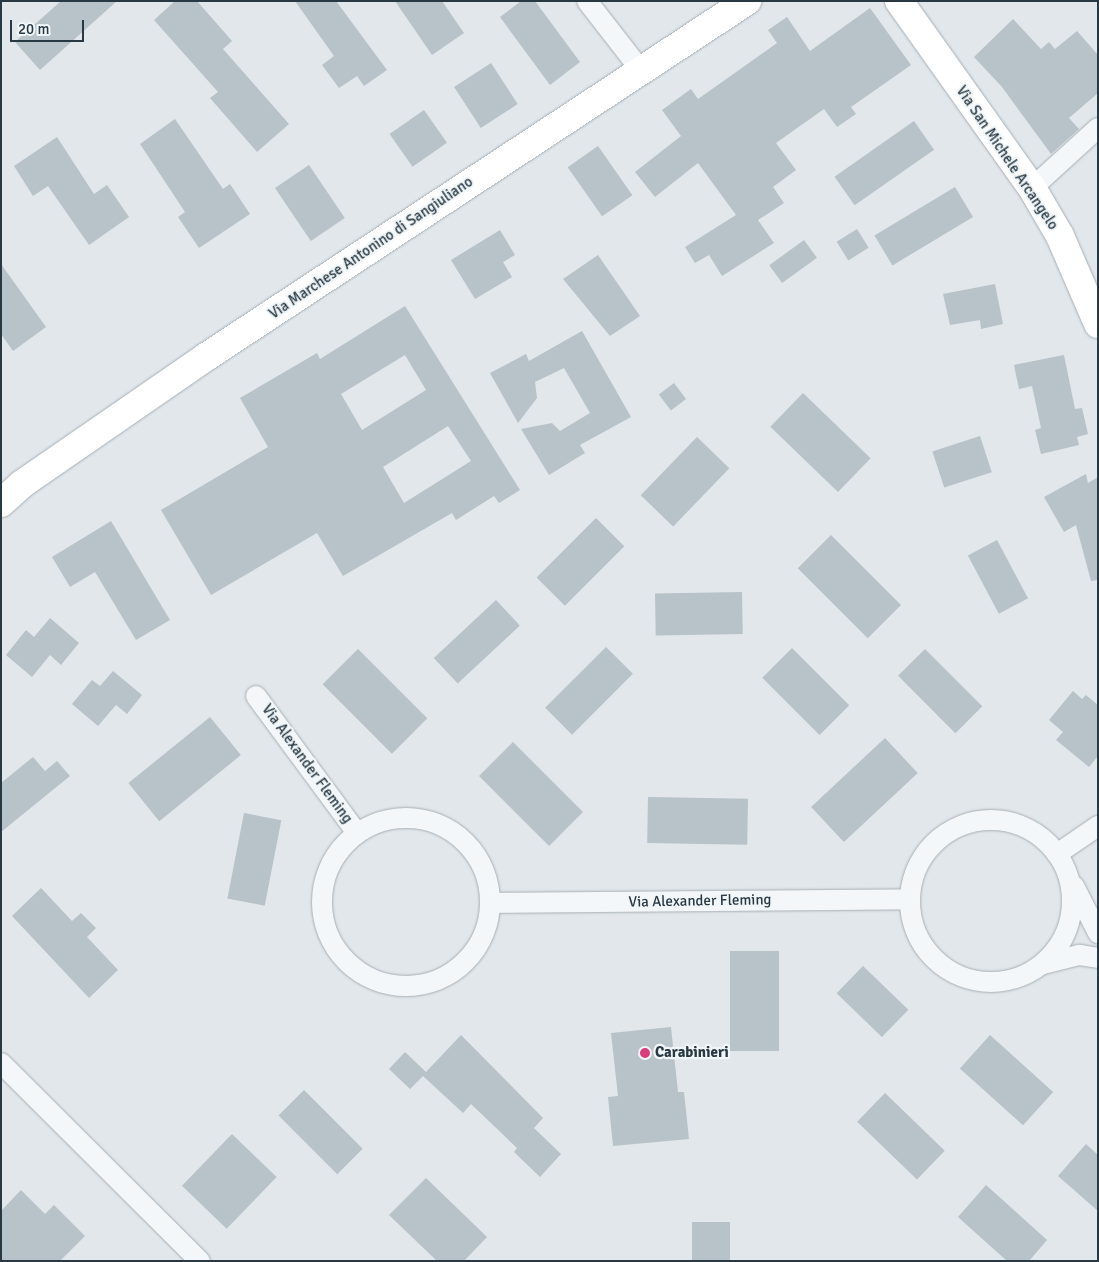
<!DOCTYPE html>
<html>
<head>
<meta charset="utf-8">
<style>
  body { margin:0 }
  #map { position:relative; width:1099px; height:1262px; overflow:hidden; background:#e1e7eb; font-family:Signika,sans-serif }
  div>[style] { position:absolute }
  .building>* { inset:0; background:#b8c2c9; transform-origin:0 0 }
  .roads { filter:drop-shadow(0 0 1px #a6afb6) drop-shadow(0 0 1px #a6afb6) }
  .street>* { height:20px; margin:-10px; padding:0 10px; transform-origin:10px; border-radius:10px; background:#f4f7f9 }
  .street>.ring { margin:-10px; padding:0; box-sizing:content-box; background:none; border:20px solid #f4f7f9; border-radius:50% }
  .secondary>* { height:28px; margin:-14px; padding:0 14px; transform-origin:14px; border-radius:14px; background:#fff }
  .dots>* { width:14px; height:14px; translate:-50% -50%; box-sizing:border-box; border:2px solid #f1f6f8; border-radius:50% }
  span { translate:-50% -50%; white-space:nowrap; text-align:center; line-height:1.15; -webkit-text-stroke:4.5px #f1f6f8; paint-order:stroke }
  .street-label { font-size:15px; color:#283944 }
  .poi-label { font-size:15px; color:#283944; font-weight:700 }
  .left { translate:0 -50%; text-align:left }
  .frame { position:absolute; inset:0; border:2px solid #283944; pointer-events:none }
  .scale { position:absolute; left:10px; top:20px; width:74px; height:22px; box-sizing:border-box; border:2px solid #283944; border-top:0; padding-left:6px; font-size:15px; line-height:18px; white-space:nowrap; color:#283944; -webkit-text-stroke:4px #f1f6f8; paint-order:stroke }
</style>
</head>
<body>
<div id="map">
  <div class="building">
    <div style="clip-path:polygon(61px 1px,117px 1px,40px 70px,15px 42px)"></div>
    <div style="clip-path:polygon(175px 1px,197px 1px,232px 41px,223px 49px,289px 124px,257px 152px,210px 98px,218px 92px,154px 20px)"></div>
    <div style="clip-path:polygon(295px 1px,336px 1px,387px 70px,364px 86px,357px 76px,339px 88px,322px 65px,334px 56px)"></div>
    <div style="clip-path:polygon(395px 1px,442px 1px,464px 33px,432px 55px)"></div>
    <div style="clip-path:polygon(521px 1px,535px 1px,580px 62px,550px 85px,500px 17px)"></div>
    <div style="clip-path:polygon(870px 8px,911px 65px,851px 107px,856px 114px,837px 127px,824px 109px,776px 143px,796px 170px,773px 187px,784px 203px,758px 220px,774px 243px,722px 276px,709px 255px,695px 263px,685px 247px,736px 215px,698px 163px,655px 197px,635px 172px,681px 136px,662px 110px,691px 89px,698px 99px,777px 43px,768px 30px,787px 17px,810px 51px)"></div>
    <div style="clip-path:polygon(1013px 19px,1041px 49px,1049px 42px,1055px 49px,1077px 31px,1098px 55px,1098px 93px,1069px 118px,1079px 129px,1051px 154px,1002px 87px,974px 57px)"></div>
    <div style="left:491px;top:63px;width:49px;height:44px;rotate:57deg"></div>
    <div style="left:424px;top:110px;width:40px;height:42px;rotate:55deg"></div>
    <div style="clip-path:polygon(175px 119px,223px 189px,230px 184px,250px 214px,199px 248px,178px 217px,185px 212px,140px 144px)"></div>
    <div style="left:914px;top:121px;width:35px;height:97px;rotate:55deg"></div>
    <div style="clip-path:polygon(57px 137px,94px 194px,107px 185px,129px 217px,89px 245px,48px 186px,33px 196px,14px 166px)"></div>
    <div style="left:598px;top:146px;width:60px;height:37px;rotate:55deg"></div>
    <div style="left:309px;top:165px;width:64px;height:41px;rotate:56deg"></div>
    <div style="left:955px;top:187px;width:35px;height:94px;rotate:59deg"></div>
    <div style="left:857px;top:229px;width:22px;height:24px;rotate:58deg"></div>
    <div style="clip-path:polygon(500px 230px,515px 255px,503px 262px,512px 277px,475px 299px,451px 260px)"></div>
    <div style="left:804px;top:240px;width:22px;height:43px;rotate:54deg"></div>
    <div style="clip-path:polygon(598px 255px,640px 316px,610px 336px,563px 279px)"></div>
    <div style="clip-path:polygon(1px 264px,46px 327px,13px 351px,1px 334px)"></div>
    <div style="clip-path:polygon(995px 284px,1003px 324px,981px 329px,980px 320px,950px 325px,943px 294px)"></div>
    <div style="clip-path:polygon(evenodd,405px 306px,520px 490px,499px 503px,494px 496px,456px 520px,452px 513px,343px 576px,317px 533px,211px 595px,161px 510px,268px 447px,240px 398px,317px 353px,320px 359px,405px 306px,405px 355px,426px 390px,362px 430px,341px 394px,405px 355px,405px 306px,448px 426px,471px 461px,404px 503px,383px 467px,448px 426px)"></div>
    <div style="clip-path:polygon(582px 331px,631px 417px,580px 445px,585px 453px,549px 475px,521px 429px,552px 423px,560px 431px,590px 413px,564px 368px,535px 382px,537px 398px,518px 423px,490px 373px,526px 354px,529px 361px)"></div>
    <div style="clip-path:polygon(1064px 355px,1075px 409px,1082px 408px,1088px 434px,1077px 437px,1079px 445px,1041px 454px,1035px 430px,1041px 428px,1032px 386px,1019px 389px,1014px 365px)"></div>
    <div style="left:674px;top:383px;width:20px;height:19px;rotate:53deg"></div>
    <div style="left:803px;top:393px;width:94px;height:47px;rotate:44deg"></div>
    <div style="left:980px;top:436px;width:38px;height:50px;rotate:72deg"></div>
    <div style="left:697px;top:437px;width:45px;height:81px;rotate:44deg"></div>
    <div style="clip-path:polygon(1086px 474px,1088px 483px,1098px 477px,1098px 580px,1091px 581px,1076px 525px,1064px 532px,1044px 497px)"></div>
    <div style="left:596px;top:518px;width:40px;height:84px;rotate:45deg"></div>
    <div style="clip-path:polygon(111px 521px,170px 620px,136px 640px,95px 572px,70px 587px,52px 557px)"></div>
    <div style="left:831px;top:535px;width:99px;height:47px;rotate:45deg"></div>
    <div style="left:997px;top:540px;width:66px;height:33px;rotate:62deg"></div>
    <div style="left:742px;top:592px;width:42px;height:87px;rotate:89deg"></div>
    <div style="left:496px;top:600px;width:35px;height:85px;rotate:47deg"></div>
    <div style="clip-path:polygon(50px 618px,79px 643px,61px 665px,50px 655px,32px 677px,6px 655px,26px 630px,34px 637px)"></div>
    <div style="left:606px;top:647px;width:38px;height:86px;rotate:45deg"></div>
    <div style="left:792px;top:648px;width:81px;height:42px;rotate:45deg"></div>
    <div style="left:358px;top:649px;width:98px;height:50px;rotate:45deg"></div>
    <div style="left:925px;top:649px;width:81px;height:38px;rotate:45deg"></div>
    <div style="clip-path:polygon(113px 671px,142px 695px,127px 714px,116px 705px,98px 726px,72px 704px,92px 680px,100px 686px)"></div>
    <div style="clip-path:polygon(1073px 691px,1082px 699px,1086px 695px,1098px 705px,1098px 756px,1089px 767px,1056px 740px,1063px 732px,1049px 720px)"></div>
    <div style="left:210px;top:717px;width:49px;height:105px;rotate:51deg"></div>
    <div style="left:885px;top:738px;width:48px;height:101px;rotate:47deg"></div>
    <div style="left:513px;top:742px;width:99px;height:48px;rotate:45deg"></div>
    <div style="clip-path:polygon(33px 757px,45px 771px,57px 761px,70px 776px,1px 832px,1px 783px)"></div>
    <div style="left:648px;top:797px;width:100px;height:46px;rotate:1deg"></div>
    <div style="left:244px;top:813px;width:38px;height:87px;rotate:11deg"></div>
    <div style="clip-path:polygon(41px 888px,72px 921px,81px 913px,96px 928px,87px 937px,118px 970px,89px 998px,12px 916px)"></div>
    <div style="left:730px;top:951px;width:49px;height:100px"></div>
    <div style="left:863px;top:966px;width:63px;height:38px;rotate:44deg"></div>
    <div style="clip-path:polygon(671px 1027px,678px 1092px,684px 1092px,689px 1139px,613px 1146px,608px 1097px,618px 1096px,611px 1033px)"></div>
    <div style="clip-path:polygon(461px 1035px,543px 1118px,534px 1128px,561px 1154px,540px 1177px,514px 1152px,517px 1148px,471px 1104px,463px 1113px,423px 1076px,410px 1089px,389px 1069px,405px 1052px,426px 1072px)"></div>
    <div style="left:990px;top:1035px;width:85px;height:45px;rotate:42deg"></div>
    <div style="left:304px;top:1090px;width:83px;height:36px;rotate:45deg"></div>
    <div style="left:885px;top:1093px;width:83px;height:40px;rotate:44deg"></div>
    <div style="left:232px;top:1134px;width:62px;height:72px;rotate:44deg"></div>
    <div style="clip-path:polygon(1086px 1144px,1098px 1155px,1098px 1211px,1058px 1176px)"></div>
    <div style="clip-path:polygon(426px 1178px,487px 1237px,464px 1261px,437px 1261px,389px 1215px)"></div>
    <div style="clip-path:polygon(986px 1185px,1047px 1240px,1029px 1261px,1007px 1261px,958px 1217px)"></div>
    <div style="clip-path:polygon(21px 1190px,45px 1214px,54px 1205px,85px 1236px,60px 1261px,1px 1261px,1px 1211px)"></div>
    <div style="left:692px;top:1222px;width:38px;height:39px"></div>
  </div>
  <div class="roads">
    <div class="street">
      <div style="left:587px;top:1px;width:86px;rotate:52.1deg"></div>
      <div style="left:1032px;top:188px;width:89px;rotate:-42.3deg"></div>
      <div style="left:256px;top:696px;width:170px;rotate:53.6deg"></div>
      <div class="ring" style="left:322px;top:818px;width:148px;height:148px"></div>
      <div class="ring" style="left:910px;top:820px;width:142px;height:142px"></div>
      <div style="left:1057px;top:854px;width:50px;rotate:-34.3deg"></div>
      <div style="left:1074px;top:886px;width:53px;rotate:62.9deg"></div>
      <div style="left:491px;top:903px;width:419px;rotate:-0.5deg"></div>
      <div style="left:1043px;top:964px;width:38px;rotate:-14deg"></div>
      <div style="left:1080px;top:955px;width:18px;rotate:9deg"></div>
      <div style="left:1px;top:1063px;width:281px;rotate:44.9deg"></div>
    </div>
    <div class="secondary">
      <div style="left:899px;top:1px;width:229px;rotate:54.6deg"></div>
      <div style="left:1032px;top:188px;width:56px;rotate:59.7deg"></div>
      <div style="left:1060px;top:236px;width:96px;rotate:66.6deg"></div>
      <div style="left:1px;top:503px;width:28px;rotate:-42deg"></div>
      <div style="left:22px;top:484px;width:224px;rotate:-34.6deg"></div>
      <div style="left:206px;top:357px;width:648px;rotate:-33.35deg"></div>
    </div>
  </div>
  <div class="dots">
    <div style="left:645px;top:1053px;background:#da3c7c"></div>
  </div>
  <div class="street-label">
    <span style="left:1007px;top:158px;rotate:56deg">Via San Michele Arcangelo</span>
    <span style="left:371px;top:248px;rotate:-34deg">Via Marchese Antonino di Sangiuliano</span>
    <span style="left:307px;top:764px;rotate:54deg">Via Alexander Fleming</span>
    <span style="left:700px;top:901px;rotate:-1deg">Via Alexander Fleming</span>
  </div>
  <div class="poi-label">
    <span class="left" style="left:655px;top:1053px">Carabinieri</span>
  </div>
  <div class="frame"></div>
  <div class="scale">20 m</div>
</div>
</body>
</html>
